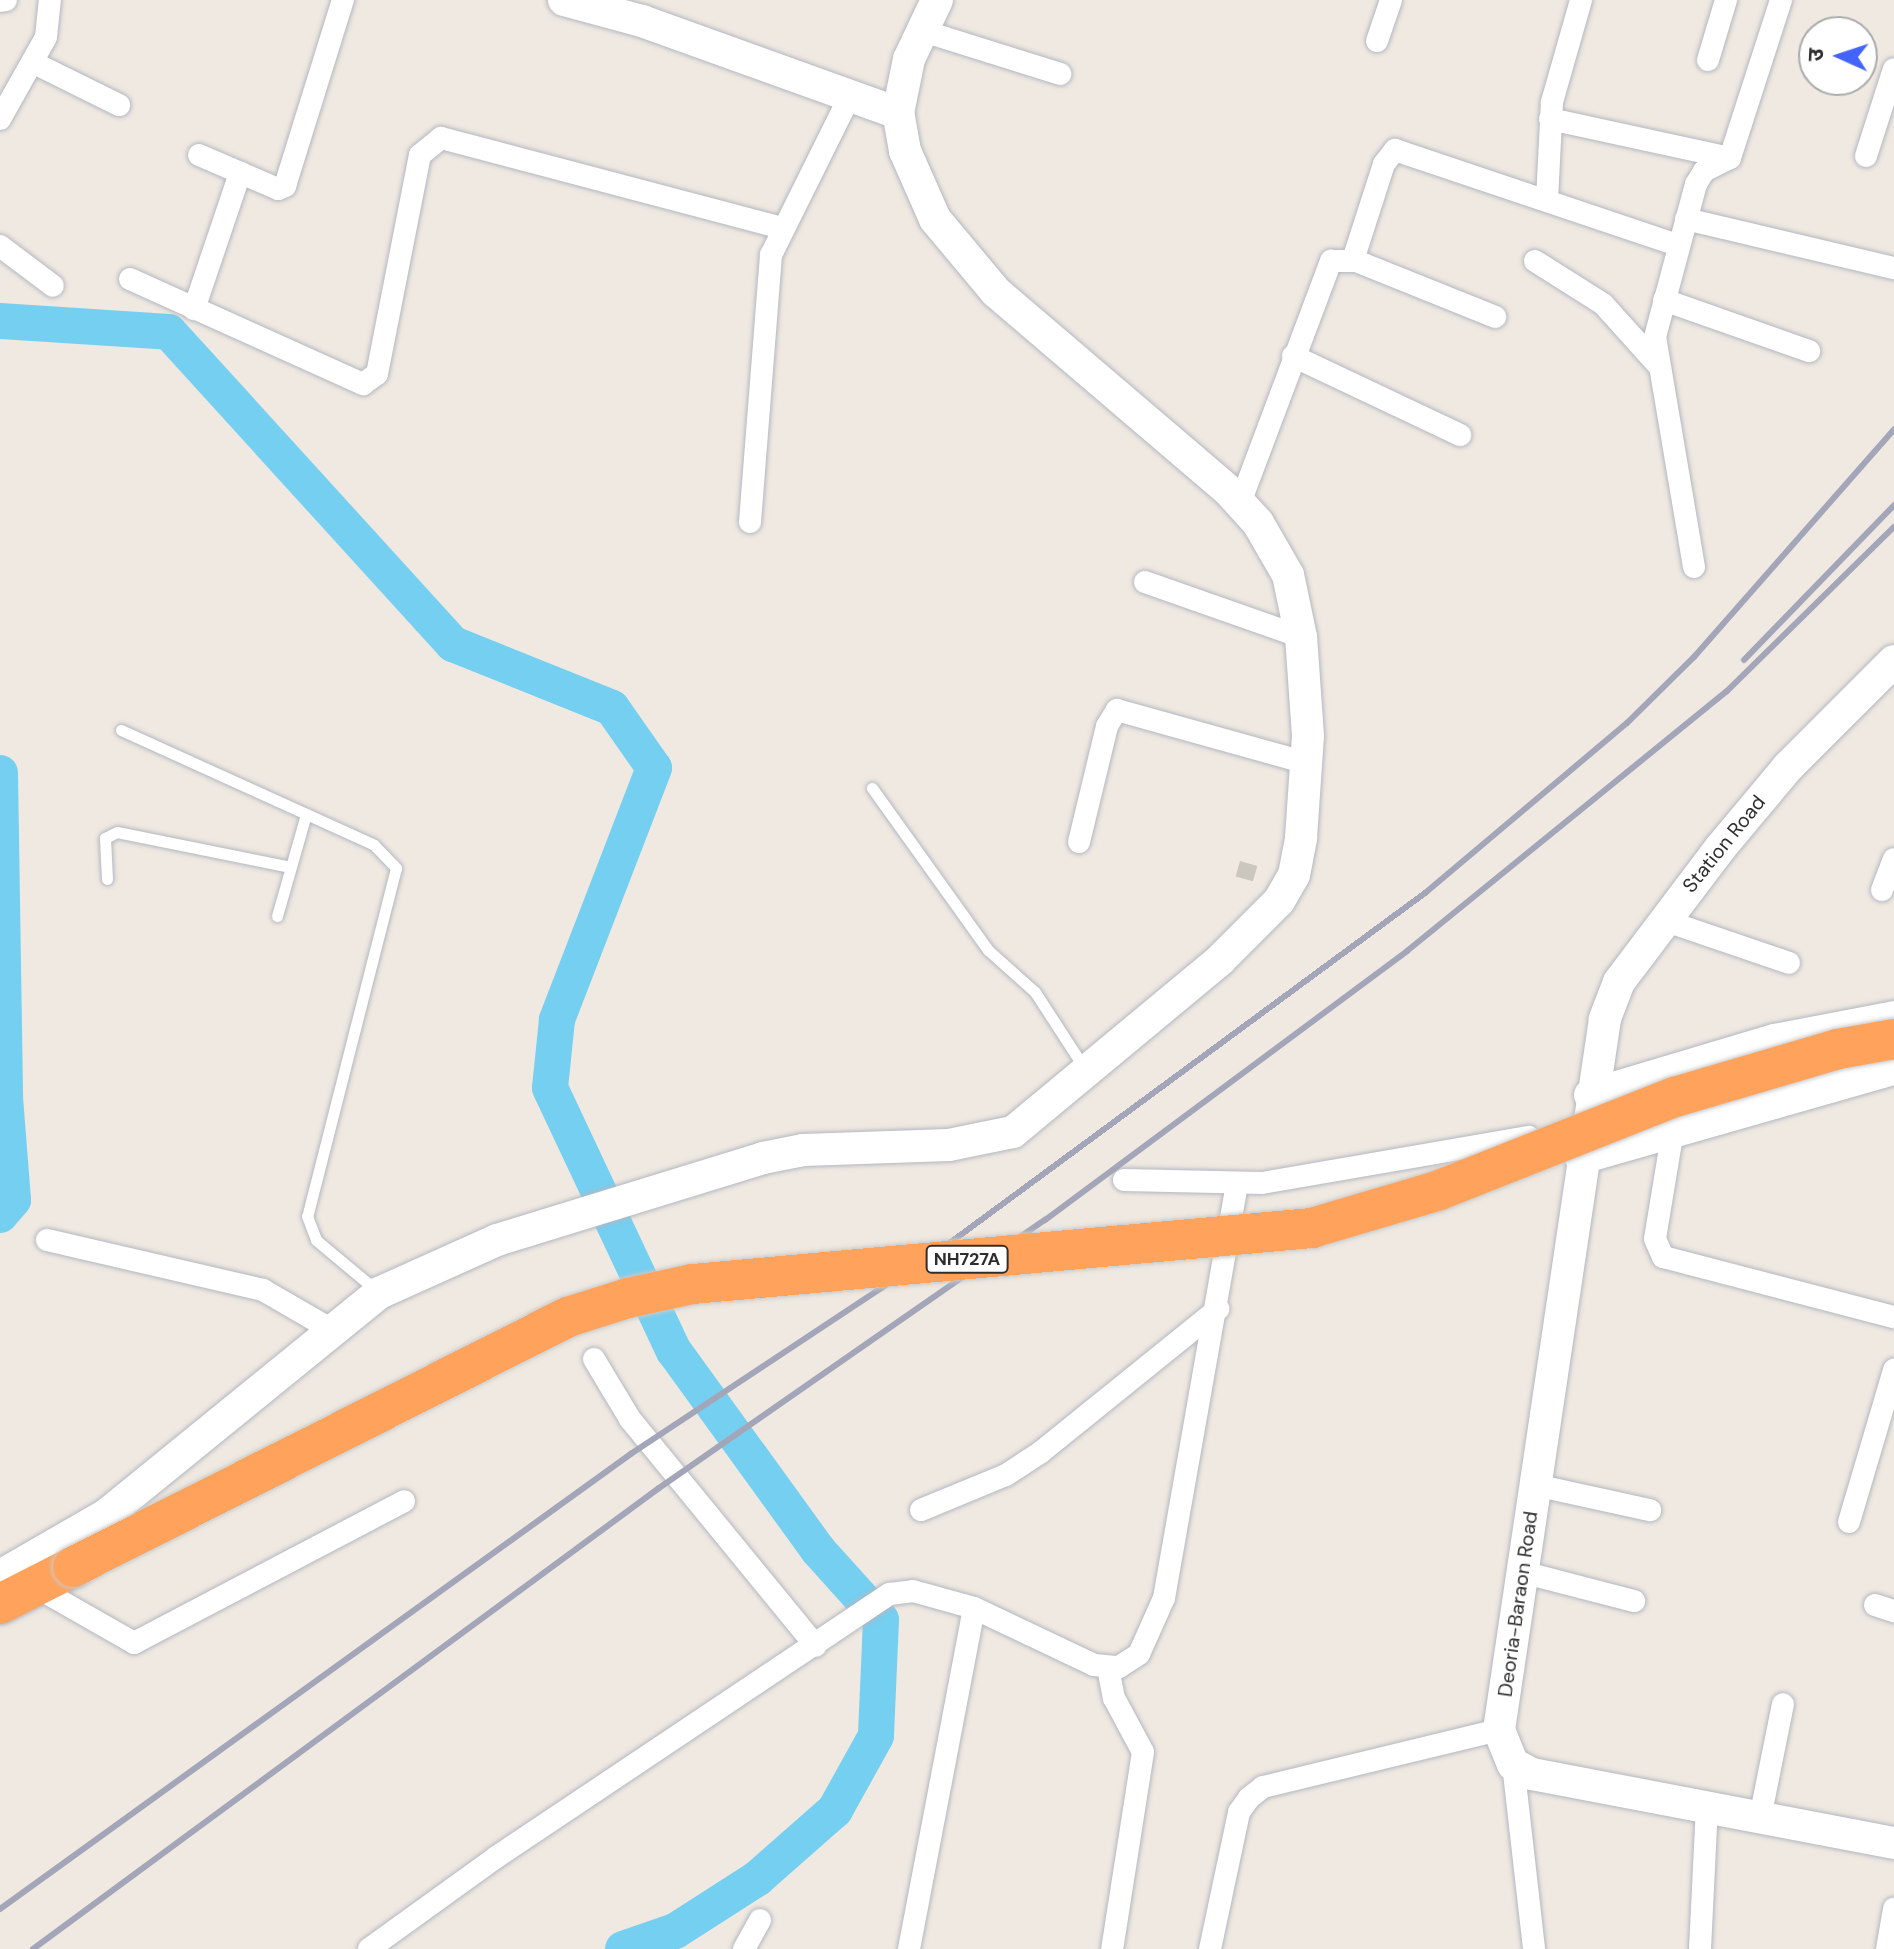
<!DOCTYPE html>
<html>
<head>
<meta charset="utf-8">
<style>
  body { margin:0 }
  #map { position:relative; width:1894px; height:1949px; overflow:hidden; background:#efe9e1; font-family:"DM Sans","Noto Sans Devanagari",sans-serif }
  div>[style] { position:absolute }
  .river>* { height:36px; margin:-18px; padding:0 18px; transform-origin:18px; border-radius:18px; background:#75cff0 }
  .building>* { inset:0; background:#cbc7bf; transform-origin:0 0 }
  .roads { filter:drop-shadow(0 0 2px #b4b7c1) drop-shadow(0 0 2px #b4b7c1) }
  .lane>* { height:11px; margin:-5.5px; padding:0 5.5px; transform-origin:5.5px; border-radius:5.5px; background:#fff }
  .street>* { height:22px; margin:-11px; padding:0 11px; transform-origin:11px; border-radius:11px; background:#fff }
  .secondary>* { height:32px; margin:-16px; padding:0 16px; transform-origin:16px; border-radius:16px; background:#fff }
  .highway>* { height:40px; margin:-20px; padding:0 20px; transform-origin:20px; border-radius:20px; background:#ffa35c }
  .rail>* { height:6px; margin:-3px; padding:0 3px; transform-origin:3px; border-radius:3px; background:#a3a6b8 }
  .bridges { filter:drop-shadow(0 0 2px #c9c9c9) drop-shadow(0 0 2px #c9c9c9) }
  .highway-bridge>* { height:40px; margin:-20px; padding:0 20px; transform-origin:20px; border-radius:20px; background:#ffa35c }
  span { translate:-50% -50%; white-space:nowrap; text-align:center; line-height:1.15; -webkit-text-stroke:6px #fff; paint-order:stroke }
  .shield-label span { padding:2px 6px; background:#fff; border:2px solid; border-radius:6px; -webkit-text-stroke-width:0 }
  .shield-label { font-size:18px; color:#2e2e2e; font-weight:700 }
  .street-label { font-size:20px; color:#2e2e2e }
  .north { position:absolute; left:1798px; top:16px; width:80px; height:80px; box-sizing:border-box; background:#fff; border:2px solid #ababab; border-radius:50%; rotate:273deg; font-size:22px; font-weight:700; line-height:32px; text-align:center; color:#2e2e2e }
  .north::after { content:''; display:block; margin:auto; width:28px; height:36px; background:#4264fb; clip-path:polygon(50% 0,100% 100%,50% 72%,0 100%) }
</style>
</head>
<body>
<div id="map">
  <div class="river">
    <div style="left:0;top:321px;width:169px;rotate:3.7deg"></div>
    <div style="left:169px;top:332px;width:422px;rotate:47.7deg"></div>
    <div style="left:453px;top:644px;width:171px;rotate:21.9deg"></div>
    <div style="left:612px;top:708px;width:73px;rotate:55deg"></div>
    <div style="left:654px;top:768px;width:270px;rotate:111.1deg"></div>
    <div style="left:557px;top:1020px;width:68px;rotate:95.9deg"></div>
    <div style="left:550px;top:1088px;width:291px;rotate:64.8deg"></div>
    <div style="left:674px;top:1351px;width:246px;rotate:54.1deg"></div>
    <div style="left:818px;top:1550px;width:94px;rotate:48deg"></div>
    <div style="left:881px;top:1620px;width:116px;rotate:92.5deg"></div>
    <div style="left:876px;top:1736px;width:85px;rotate:119deg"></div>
    <div style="left:835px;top:1810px;width:103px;rotate:138.6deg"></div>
    <div style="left:758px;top:1878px;width:98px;rotate:147.4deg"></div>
    <div style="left:675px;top:1931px;width:55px;rotate:160.9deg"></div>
    <div style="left:0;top:773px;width:325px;rotate:89.1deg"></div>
    <div style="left:5px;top:1098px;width:102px;rotate:85.5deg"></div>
    <div style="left:13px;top:1200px;width:20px;rotate:131deg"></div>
  </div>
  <div class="building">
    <div style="left:1240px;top:861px;width:18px;height:16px;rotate:16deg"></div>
  </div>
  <div class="roads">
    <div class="lane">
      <div style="left:121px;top:730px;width:278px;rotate:24.4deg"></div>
      <div style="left:374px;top:845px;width:32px;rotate:46deg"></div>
      <div style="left:396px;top:868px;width:359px;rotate:104.3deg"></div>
      <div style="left:307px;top:1216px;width:26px;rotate:69deg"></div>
      <div style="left:316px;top:1240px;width:78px;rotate:39.8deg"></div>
      <div style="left:872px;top:788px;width:199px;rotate:54.4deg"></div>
      <div style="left:988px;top:950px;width:63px;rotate:41.8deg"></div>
      <div style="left:1035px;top:992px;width:92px;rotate:57deg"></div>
      <div style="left:107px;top:879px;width:41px;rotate:-92.8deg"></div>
      <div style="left:105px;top:838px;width:13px;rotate:-27deg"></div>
      <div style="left:117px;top:832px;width:177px;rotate:11.4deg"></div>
      <div style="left:277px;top:916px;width:106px;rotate:-74.1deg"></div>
    </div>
    <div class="street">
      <div style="left:0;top:1px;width:6px;rotate:-9deg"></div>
      <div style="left:920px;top:30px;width:147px;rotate:17.4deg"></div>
      <div style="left:1377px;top:41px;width:43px;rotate:-71.1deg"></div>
      <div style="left:1708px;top:60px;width:63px;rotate:-73.3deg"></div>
      <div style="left:34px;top:63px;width:95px;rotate:26.3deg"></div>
      <div style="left:0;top:119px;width:94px;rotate:-60.7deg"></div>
      <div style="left:46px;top:37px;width:37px;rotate:-84deg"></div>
      <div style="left:1550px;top:119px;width:184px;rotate:12.2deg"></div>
      <div style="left:199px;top:155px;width:86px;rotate:23.3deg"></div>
      <div style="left:278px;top:189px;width:8px;rotate:-23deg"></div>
      <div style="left:285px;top:186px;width:195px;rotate:-72.7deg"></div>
      <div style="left:1866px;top:156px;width:91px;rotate:-72.2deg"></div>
      <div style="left:1547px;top:200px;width:98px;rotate:-87.1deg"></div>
      <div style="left:1552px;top:102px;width:106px;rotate:-74.1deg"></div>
      <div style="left:1686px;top:219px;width:214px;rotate:13.3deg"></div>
      <div style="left:0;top:246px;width:66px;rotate:37deg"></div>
      <div style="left:1353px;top:260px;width:101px;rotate:-72.1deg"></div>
      <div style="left:1384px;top:164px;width:18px;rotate:-52deg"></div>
      <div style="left:1395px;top:150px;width:299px;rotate:18.6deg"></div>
      <div style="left:1535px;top:261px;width:80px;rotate:32.3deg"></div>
      <div style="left:1603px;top:304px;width:81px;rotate:48deg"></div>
      <div style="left:130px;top:279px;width:256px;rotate:24.3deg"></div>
      <div style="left:363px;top:384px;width:17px;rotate:-36deg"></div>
      <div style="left:377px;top:374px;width:223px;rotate:-78.9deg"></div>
      <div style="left:420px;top:155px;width:27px;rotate:-39deg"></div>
      <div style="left:441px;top:138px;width:352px;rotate:14.8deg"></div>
      <div style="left:1664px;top:300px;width:154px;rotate:19.4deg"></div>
      <div style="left:194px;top:309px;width:144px;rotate:-71.3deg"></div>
      <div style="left:1293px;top:356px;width:185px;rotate:25.3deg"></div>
      <div style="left:1240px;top:503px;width:259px;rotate:-69.4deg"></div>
      <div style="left:1331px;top:261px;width:25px"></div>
      <div style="left:1356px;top:261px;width:150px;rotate:21.9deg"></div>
      <div style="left:750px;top:522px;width:268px;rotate:-85.5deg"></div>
      <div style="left:771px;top:255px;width:178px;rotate:-63.6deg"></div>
      <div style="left:1694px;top:567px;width:233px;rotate:-99.6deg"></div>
      <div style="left:1655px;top:337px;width:158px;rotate:-75deg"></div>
      <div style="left:1696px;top:184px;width:15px;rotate:-58deg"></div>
      <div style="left:1704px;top:171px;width:29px;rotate:-27deg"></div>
      <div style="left:1730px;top:158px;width:166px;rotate:-72.1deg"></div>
      <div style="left:1145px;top:582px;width:165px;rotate:19.4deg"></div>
      <div style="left:1079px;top:842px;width:119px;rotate:-76.4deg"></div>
      <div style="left:1107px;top:726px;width:19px;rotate:-58deg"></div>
      <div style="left:1117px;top:710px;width:197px;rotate:15.6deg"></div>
      <div style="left:1882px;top:890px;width:33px;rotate:-69deg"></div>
      <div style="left:1663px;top:920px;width:133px;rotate:18.8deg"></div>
      <div style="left:1673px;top:1130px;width:110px;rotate:99.4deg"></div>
      <div style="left:1655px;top:1239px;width:20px;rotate:66deg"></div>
      <div style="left:1663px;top:1257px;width:239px;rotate:14.6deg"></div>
      <div style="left:1124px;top:1180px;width:138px;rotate:1.2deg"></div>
      <div style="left:1262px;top:1183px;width:271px;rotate:-9.8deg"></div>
      <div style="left:47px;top:1240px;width:222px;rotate:13deg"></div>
      <div style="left:263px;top:1290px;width:80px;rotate:30.1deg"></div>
      <div style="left:594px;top:1359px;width:70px;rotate:59deg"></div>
      <div style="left:630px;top:1419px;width:293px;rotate:50.7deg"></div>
      <div style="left:1535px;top:1485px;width:118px;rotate:12.3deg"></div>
      <div style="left:921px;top:1510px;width:92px;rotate:-22.4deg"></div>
      <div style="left:1006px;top:1475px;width:42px;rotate:-33.3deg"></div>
      <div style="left:1041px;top:1452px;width:228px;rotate:-38.9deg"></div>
      <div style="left:1849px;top:1522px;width:159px;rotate:-73.5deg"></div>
      <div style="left:1522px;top:1572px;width:116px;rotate:14.5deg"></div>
      <div style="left:36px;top:1587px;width:113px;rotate:29.7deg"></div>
      <div style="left:134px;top:1643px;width:305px;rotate:-27.7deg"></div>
      <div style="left:1875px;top:1605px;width:20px;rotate:18deg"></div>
      <div style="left:1108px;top:1668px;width:31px;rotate:79deg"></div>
      <div style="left:1114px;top:1698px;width:61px;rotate:61.8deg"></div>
      <div style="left:1143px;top:1752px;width:199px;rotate:98.9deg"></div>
      <div style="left:1513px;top:1764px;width:186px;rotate:83.5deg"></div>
      <div style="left:1760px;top:1818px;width:116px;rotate:-78.6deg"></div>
      <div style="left:369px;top:1949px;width:155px;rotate:-35.8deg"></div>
      <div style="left:495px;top:1858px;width:475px;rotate:-33.8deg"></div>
      <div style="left:890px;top:1594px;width:23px;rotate:-7deg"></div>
      <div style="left:913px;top:1591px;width:63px;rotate:15.6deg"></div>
      <div style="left:974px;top:1608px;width:133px;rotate:25.4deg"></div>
      <div style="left:1094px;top:1665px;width:25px;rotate:5deg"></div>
      <div style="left:1119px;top:1667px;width:24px;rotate:-33deg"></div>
      <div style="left:1139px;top:1654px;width:61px;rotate:-65.9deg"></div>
      <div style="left:1164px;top:1598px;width:419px;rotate:-80deg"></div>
      <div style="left:744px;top:1949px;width:33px;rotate:-61deg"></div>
      <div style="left:909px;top:1949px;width:347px;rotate:-79.2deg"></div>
      <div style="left:1210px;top:1949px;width:140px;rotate:-78deg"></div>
      <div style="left:1239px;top:1812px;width:17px;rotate:-54deg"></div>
      <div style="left:1249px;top:1798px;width:18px;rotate:-38deg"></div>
      <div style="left:1263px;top:1787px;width:243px;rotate:-13.6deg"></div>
      <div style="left:1700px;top:1949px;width:141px;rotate:-87.2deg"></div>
      <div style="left:1887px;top:1949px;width:41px;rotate:-80.1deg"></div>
    </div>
    <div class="secondary">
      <div style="left:564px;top:0;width:81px;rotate:15.1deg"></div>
      <div style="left:642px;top:21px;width:272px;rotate:19.8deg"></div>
      <div style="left:1894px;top:661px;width:150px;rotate:135deg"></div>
      <div style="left:1788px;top:767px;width:104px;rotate:129.9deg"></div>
      <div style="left:1721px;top:847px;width:169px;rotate:127.1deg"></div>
      <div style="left:1619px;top:982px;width:40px;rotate:111deg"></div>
      <div style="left:1605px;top:1019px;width:719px;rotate:98.48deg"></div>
      <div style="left:1499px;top:1730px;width:37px;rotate:68deg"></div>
      <div style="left:1513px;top:1764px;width:21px;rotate:28deg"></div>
      <div style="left:1532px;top:1774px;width:369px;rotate:10.8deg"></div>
      <div style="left:1590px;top:1095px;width:193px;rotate:-16.6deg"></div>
      <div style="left:1775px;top:1040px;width:121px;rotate:-10.9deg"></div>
      <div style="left:1581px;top:1158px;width:325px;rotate:-15.9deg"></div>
      <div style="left:0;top:1576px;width:122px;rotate:-29.9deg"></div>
      <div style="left:106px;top:1515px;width:352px;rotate:-39.1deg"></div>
      <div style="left:379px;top:1293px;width:129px;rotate:-24.2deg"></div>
      <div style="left:497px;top:1240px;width:278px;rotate:-17.1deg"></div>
      <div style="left:763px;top:1158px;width:41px;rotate:-11.3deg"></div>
      <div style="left:803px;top:1150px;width:146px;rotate:-2deg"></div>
      <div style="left:949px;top:1145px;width:65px;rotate:-11.5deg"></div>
      <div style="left:1013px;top:1132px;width:269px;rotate:-39.7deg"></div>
      <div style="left:1220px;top:960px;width:83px;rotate:-45deg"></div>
      <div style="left:1279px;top:901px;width:30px;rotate:-60deg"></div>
      <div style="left:1294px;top:875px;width:38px;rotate:-79deg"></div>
      <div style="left:1301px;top:838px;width:102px;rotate:-86.1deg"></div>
      <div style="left:1308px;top:736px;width:99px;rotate:-94deg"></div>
      <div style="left:1301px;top:637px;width:63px;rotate:-101.8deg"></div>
      <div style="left:1288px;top:575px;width:60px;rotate:-120deg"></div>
      <div style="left:1258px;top:523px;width:43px;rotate:-132.2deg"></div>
      <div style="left:1229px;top:491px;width:306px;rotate:-139.5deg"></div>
      <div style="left:996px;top:292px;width:95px;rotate:-129.9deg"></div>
      <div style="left:935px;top:219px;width:74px;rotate:-113.8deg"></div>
      <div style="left:905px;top:151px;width:39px;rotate:-100deg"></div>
      <div style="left:898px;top:113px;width:55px;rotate:-78.5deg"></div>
      <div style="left:909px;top:59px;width:65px;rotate:-64.6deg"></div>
    </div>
    <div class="highway">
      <div style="left:0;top:1604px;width:82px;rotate:-26.9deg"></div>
    </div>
  </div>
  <div class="rail">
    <div style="left:1744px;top:660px;width:216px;rotate:-45.9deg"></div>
    <div style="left:0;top:1909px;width:779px;rotate:-35.81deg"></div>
    <div style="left:632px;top:1453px;width:382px;rotate:-33.5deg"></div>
    <div style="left:951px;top:1242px;width:589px;rotate:-36.36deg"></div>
    <div style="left:1425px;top:893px;width:264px;rotate:-40.1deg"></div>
    <div style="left:1627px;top:723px;width:94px;rotate:-44.6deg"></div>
    <div style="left:1694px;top:657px;width:303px;rotate:-48.7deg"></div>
    <div style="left:33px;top:1949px;width:777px;rotate:-36.37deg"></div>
    <div style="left:659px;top:1488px;width:470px;rotate:-34.8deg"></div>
    <div style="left:1045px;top:1220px;width:451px;rotate:-36.6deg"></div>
    <div style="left:1407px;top:951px;width:412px;rotate:-39.1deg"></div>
    <div style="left:1727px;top:691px;width:234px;rotate:-44.5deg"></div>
  </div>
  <div class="bridges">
    <div class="highway-bridge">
      <div style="left:73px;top:1567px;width:555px;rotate:-26.8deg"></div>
      <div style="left:568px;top:1317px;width:63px;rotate:-17.6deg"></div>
      <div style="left:628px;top:1298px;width:66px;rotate:-12.2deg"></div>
      <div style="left:693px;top:1284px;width:622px;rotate:-5.17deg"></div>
      <div style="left:1312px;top:1228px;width:130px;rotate:-16.5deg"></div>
      <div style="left:1437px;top:1191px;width:256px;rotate:-21.6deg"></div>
      <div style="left:1675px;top:1097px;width:170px;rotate:-16.4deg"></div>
      <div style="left:1838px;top:1049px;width:57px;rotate:-10.1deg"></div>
    </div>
  </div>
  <div class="shield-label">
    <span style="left:967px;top:1259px">NH727A</span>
  </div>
  <div class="street-label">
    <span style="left:1724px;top:844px;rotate:-51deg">Station Road</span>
    <span style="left:1518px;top:1604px;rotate:-82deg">Deoria-Baraon Road</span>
  </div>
  <div class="north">उ</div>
</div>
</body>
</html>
